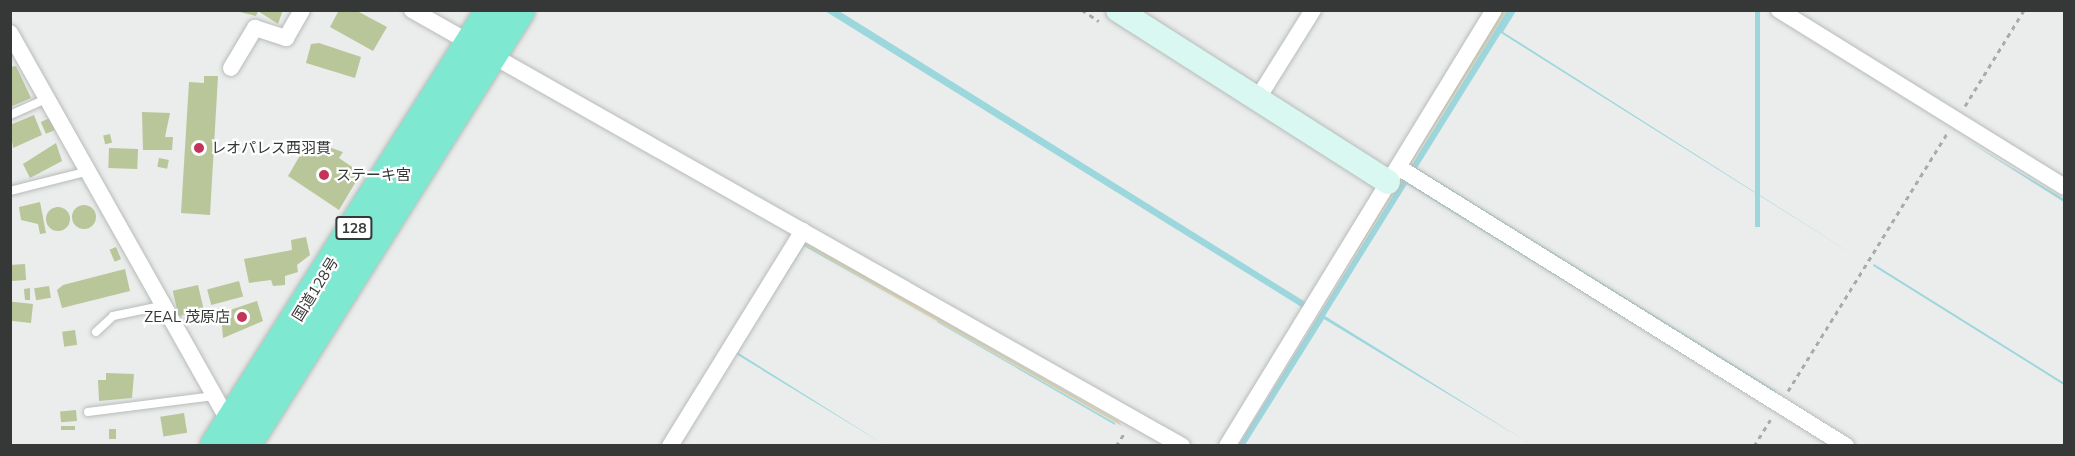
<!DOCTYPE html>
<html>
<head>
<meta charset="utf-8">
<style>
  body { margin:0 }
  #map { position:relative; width:2075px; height:456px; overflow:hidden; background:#eaedeb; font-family:Mulish,"Noto Sans JP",sans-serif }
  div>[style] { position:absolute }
  .green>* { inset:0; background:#e0d5ae }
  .water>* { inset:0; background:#9cd7de; transform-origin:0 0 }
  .building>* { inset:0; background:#b8c69a; transform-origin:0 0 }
  .round { border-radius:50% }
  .path>* { height:3px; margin-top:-1.5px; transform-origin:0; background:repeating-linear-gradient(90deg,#a8aba9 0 4.5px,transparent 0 9px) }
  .roads { filter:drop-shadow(0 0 2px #b8bbb9) drop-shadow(0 0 2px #b8bbb9) }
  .lane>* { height:8px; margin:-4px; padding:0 4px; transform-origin:4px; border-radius:4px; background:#fff }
  .street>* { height:16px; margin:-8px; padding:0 8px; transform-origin:8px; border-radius:8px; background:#fff }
  .secondary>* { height:24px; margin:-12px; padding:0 12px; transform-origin:12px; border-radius:12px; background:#d8f8f1 }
  .highway>* { height:32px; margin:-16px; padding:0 16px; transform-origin:16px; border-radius:16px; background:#7ee8d1 }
  .dots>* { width:16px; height:16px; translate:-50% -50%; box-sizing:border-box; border:3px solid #fff; border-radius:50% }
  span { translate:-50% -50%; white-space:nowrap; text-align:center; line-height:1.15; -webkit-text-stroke:4.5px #fff; paint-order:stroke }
  .shield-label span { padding:2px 4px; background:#fff; border:2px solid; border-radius:4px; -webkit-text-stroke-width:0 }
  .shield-label { font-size:14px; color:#363837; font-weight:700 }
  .poi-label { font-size:15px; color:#363837 }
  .left { translate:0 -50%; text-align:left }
  .right { translate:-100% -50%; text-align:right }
  .street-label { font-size:15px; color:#363837 }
  .frame { position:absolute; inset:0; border:12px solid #363837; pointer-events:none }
</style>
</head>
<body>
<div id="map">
  <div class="green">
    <div style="clip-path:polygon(1503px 11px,1507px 11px,1409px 167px,1409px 163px)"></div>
    <div style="clip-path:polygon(1400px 178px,1403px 178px,1235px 446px)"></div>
    <div style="clip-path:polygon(806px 242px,1118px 421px,1122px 426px,801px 244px)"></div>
  </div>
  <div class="water">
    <div style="clip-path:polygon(825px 11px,839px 11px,1307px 303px,1303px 308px)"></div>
    <div style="clip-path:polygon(1507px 11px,1516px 11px,1503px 32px,1862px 260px,1501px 33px,1417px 168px,1776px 391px,1770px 408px,1407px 184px,1325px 316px,1532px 445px,1324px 319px,1245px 445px,1238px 446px)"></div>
    <div style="left:1755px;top:11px;width:5px;height:216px"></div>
    <div style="clip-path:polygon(1963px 138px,2064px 199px,2064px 202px,2042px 188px)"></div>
    <div style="clip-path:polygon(803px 244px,893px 296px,804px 246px,737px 352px,885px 445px,736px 354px)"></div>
    <div style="left:1874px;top:264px;width:224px;height:2px;rotate:32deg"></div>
    <div style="clip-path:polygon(937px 321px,1115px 423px,1115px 425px,937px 322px)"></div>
  </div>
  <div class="building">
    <div style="clip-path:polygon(283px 10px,278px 24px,258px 11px,256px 16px,236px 11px)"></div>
    <div style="clip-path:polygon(339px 10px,359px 12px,387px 27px,373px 51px,330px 27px)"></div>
    <div style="clip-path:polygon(319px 43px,361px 57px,355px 78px,306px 63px,311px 44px)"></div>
    <div style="clip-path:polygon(16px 66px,31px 98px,10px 107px,10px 67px)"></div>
    <div style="clip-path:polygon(204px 76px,218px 76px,210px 215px,181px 213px,189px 82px,204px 83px)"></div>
    <div style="clip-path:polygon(142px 112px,170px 113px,165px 137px,173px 137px,172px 150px,143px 150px)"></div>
    <div style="clip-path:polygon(34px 115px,42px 135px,13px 148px,10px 125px)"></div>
    <div style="left:50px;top:118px;width:13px;height:10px;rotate:67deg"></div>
    <div style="left:110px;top:134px;width:9px;height:7px;rotate:77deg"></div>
    <div style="clip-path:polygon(309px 140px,343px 152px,339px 158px,361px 173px,339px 210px,288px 176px)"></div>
    <div style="clip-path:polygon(56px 143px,62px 161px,30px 178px,23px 164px)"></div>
    <div style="left:109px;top:148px;width:29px;height:20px;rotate:2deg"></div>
    <div style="left:159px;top:158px;width:10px;height:9px;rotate:11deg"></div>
    <div style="clip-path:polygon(40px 202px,46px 233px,40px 234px,38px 224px,21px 220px,19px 207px)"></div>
    <div class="round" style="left:72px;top:205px;width:24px;height:24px"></div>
    <div class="round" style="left:46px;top:207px;width:24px;height:24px"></div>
    <div style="clip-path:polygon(306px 237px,310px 255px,297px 265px,298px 272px,285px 276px,285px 285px,273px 286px,271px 280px,249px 283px,244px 259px,292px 250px,291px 240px)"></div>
    <div style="left:116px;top:247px;width:13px;height:7px;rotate:67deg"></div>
    <div style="left:25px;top:264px;width:16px;height:15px;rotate:86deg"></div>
    <div style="clip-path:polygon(125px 269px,130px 291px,62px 308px,57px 290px,63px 285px)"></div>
    <div style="left:239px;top:281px;width:16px;height:33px;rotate:75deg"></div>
    <div style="left:198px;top:285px;width:26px;height:26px;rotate:77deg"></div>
    <div style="left:49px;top:286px;width:12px;height:15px;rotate:81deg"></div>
    <div style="clip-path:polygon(30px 288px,30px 300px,25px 300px,24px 289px)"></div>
    <div style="clip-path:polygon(257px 301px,263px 321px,223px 338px,221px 313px)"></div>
    <div style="left:33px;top:304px;width:19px;height:23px;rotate:96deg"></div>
    <div style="left:75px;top:330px;width:15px;height:13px;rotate:82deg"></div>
    <div style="clip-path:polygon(106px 373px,134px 374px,132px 398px,99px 401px,98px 380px,106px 380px)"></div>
    <div style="left:76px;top:410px;width:11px;height:16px;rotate:85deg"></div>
    <div style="left:184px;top:413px;width:20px;height:24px;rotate:81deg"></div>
    <div style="left:61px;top:426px;width:14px;height:4px"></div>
    <div style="left:109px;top:429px;width:7px;height:10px"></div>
  </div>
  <div class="path">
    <div style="left:1082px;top:10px;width:20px;rotate:33deg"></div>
    <div style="left:1965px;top:106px;width:113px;rotate:-58.4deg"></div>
    <div style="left:1788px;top:391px;width:302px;rotate:-58.3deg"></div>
    <div style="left:1116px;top:446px;width:17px;rotate:-57deg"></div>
    <div style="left:1754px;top:446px;width:31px;rotate:-58deg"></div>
  </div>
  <div class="roads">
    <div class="lane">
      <div style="left:10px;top:115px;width:42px;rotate:-24.1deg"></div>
      <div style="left:10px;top:191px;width:81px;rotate:-14.2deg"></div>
      <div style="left:96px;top:332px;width:23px;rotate:-43deg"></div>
      <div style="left:113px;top:316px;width:49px;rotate:-11.8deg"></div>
      <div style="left:88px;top:412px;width:127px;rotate:-7.2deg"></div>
    </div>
    <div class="street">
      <div style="left:412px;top:10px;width:885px;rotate:29.52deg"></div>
      <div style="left:1779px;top:10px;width:335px;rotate:31.8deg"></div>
      <div style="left:10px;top:33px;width:451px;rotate:60.6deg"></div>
      <div style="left:231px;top:68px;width:47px;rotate:-59deg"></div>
      <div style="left:255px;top:28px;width:33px;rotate:18deg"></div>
      <div style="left:286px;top:38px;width:32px;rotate:-60deg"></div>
      <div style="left:1258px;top:98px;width:104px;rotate:-58deg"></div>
      <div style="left:1398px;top:167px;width:528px;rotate:31.91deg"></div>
      <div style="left:670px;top:446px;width:253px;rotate:-58.3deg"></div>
      <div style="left:1227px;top:446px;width:511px;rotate:-58.52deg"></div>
    </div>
    <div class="secondary">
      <div style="left:1118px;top:10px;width:320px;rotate:32.5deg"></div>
    </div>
    <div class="highway">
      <div style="left:216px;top:446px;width:516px;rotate:-57.67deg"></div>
      <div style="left:244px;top:446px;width:515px;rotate:-57.76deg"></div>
    </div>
  </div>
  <div class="dots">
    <div style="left:199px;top:148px;background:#c33457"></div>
    <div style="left:324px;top:175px;background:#c33457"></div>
    <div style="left:242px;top:317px;background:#c33457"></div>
  </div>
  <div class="shield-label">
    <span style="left:354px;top:228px">128</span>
  </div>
  <div class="poi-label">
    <span class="left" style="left:211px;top:148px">レオパレス西羽貫</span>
    <span class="left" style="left:336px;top:175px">ステーキ宮</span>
    <span class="right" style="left:230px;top:317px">ZEAL 茂原店</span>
  </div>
  <div class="street-label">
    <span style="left:315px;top:289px;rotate:-58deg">国道128号</span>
  </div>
  <div class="frame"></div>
</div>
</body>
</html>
